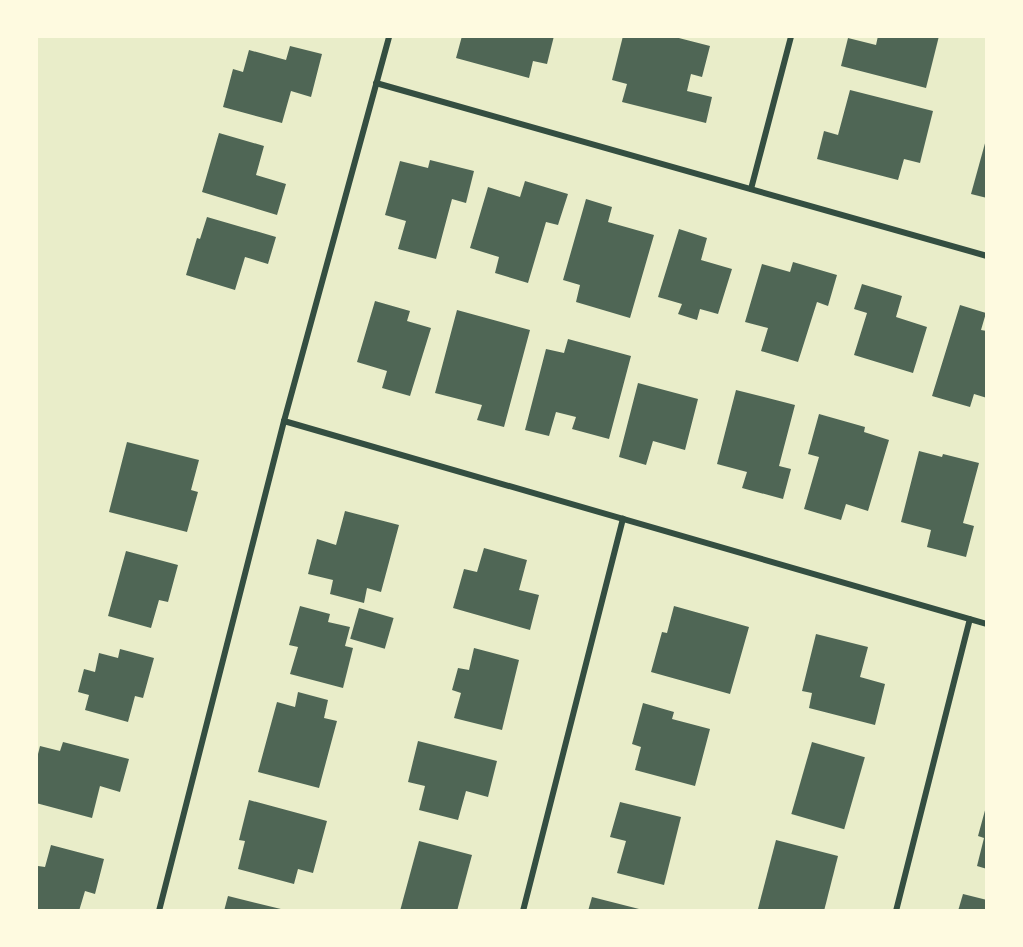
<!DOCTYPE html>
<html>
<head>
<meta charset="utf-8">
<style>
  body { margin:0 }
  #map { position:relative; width:1023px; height:947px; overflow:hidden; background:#e9edc9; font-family:"PT Sans",sans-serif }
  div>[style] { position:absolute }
  .building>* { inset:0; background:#4f6655; transform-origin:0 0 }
  .minor>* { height:6px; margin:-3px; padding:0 3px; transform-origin:3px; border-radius:3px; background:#344e41 }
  span { translate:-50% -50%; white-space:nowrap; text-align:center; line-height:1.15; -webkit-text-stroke:4.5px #fefae0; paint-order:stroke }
  .frame { position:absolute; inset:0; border:38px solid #fefae0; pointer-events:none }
</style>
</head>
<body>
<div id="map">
  <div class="building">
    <div style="clip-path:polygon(462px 36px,554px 36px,547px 64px,533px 61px,529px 78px,456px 58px)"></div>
    <div style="clip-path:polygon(623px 36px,671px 36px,710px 46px,702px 77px,691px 74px,687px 91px,712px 97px,706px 123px,622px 102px,627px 84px,612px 80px)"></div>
    <div style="clip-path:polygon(878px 36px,939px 36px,926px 88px,841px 66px,848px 38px,876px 45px)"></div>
    <div style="clip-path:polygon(290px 46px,322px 54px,311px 97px,291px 91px,282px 123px,223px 107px,233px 69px,243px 72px,249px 50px,286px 60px)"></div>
    <div style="clip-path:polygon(850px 90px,933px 111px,920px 163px,904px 159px,898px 180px,817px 159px,824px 131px,838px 135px)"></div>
    <div style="clip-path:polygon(219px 133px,264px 146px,256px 175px,286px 184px,277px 215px,202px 192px)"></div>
    <div style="clip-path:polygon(987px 136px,987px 198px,971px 194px)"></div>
    <div style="clip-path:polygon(430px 160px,474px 171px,466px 203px,452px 199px,436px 259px,398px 249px,406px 221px,385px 215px,400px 161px,428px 168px)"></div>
    <div style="clip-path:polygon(525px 181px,568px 194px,558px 225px,546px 222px,528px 283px,495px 273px,499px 257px,470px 248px,488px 187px,520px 197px)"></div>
    <div style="clip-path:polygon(586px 199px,612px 207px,608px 222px,654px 235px,630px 318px,576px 302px,580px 285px,563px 280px)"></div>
    <div style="clip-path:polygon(207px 217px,276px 237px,268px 264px,245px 257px,235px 290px,186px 275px,197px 238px,200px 239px)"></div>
    <div style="clip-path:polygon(679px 229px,707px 238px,701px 260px,732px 269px,718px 314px,700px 309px,697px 320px,678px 314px,682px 304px,658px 297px)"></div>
    <div style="clip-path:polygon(793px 262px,837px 275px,828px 306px,817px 302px,798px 362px,761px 351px,768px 328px,745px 322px,762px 264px,790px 272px)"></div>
    <div style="clip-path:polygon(862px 284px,902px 296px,896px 317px,927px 327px,913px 373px,854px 355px,867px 313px,854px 309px)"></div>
    <div style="clip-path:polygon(375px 301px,410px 311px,407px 321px,431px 328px,410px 396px,382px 388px,387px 371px,357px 362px)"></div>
    <div style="clip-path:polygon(960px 305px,986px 313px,981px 330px,987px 331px,987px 398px,974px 394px,970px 407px,932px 396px)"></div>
    <div style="clip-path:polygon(457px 310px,530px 330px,504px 427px,477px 420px,482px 405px,435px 393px)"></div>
    <div style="clip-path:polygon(568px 339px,631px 356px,609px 439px,572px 429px,576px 417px,556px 412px,549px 436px,525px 430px,546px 349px,564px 353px)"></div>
    <div style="clip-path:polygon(638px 383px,698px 399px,685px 450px,653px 441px,646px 465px,619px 457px)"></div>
    <div style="clip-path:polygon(736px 390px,795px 405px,779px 466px,791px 469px,783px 499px,742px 488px,747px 472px,717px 464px)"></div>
    <div style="clip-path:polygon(819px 414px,865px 427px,864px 432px,889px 440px,868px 511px,846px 504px,841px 520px,804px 509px,819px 457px,808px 454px)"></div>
    <div style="clip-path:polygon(127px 442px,199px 460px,191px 490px,198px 492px,187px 532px,109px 512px)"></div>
    <div style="clip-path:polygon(919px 451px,942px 457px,943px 454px,979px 463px,963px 523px,974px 526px,966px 557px,927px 547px,931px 530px,901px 522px)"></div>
    <div style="clip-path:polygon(345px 511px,399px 525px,381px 592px,367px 588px,364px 603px,330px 594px,333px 580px,308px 574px,317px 539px,336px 545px)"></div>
    <div style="clip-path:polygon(484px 548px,527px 560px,519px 590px,539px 595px,530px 630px,453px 608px,464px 569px,477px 572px)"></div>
    <div style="clip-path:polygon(126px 551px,178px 565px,168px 602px,159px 600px,151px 628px,108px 616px)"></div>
    <div style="clip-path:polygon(300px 606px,330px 614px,328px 622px,350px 627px,345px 646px,353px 648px,343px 688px,290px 674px,298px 647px,289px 645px)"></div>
    <div style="clip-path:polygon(674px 606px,749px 627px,730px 694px,651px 672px,662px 632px,667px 633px)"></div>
    <div style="left:359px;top:608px;width:36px;height:32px;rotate:16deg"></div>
    <div style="clip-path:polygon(816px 634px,868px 647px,860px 677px,885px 684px,875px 725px,809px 708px,812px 693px,802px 691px)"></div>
    <div style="clip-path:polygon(474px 648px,519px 660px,502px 730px,454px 718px,461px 693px,452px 690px,458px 668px,469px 670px)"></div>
    <div style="clip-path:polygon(120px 649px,154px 658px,143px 698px,135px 696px,128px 722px,85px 710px,89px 695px,78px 692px,84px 669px,95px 672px,99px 653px,118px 658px)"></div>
    <div style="clip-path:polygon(298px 692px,328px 700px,324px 718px,337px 721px,319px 788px,258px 772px,277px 702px,295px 707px)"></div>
    <div style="clip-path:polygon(643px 703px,674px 712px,672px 719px,710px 729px,695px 786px,635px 770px,641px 747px,632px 744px)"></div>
    <div style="clip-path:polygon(418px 741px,497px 761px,488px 797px,466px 791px,458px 820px,419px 810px,425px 786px,408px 782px)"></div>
    <div style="clip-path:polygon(63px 742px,129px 759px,120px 792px,100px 786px,92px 818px,36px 803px,36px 762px,40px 746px,60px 751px)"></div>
    <div style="left:812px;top:742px;width:55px;height:75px;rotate:16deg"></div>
    <div style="clip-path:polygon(249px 800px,327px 821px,313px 873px,298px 869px,294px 884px,238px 869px,245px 841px,239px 840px)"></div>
    <div style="clip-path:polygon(620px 802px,681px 817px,664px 885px,617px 873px,626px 841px,610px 837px)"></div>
    <div style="clip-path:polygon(987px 803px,987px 869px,977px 866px,984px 838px,978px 836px)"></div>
    <div style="clip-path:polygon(776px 840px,838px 856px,824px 911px,758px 909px)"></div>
    <div style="clip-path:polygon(419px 841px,472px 855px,457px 911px,400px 911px)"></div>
    <div style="clip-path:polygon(51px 845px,104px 859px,95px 894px,85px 891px,79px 911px,36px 909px,36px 875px,38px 866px,45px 867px)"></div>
    <div style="clip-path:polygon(963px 894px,987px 900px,987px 911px,958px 911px)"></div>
    <div style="clip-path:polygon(228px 896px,285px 910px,284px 911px,224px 911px)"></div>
    <div style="clip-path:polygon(592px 897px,643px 910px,643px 911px,588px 911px)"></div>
  </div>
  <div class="minor">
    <div style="left:376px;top:83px;width:635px;rotate:15.81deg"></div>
    <div style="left:751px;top:189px;width:158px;rotate:-75.3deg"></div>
    <div style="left:284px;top:421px;width:732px;rotate:16.11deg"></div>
    <div style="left:159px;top:911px;width:506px;rotate:-75.69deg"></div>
    <div style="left:284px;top:421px;width:399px;rotate:-74.7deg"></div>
    <div style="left:523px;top:911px;width:405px;rotate:-75.7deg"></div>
    <div style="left:896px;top:911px;width:301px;rotate:-75.8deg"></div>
  </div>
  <div class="frame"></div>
</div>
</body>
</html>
